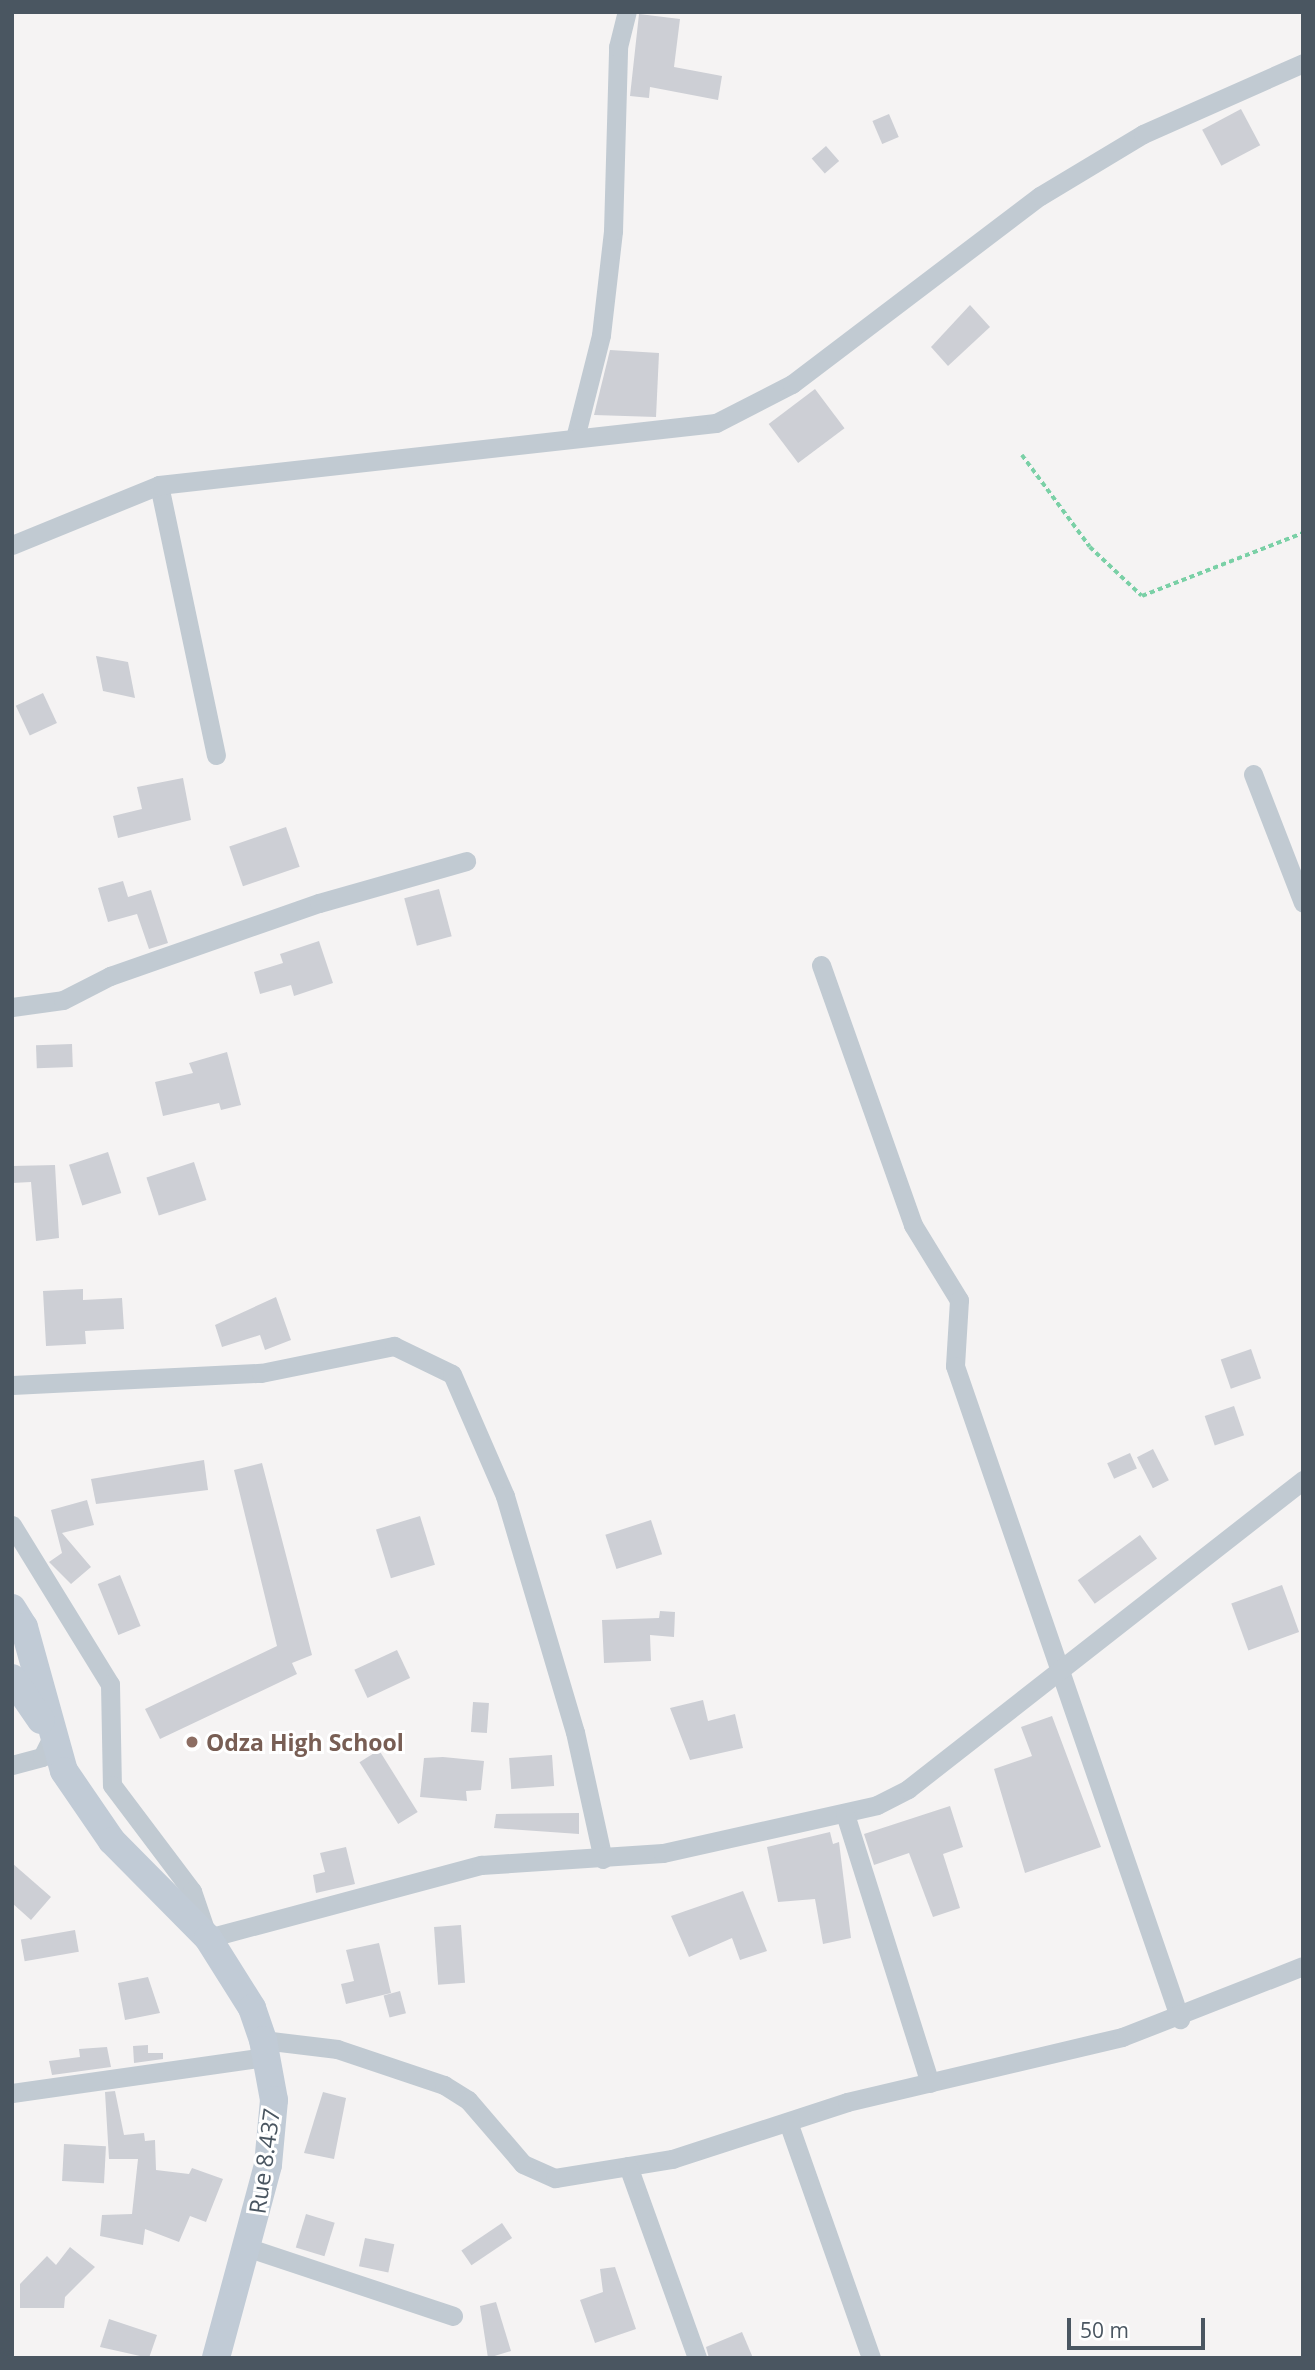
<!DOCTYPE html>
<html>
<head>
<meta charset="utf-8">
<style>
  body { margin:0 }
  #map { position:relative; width:1315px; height:2370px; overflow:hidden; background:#f5f3f3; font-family:"Open Sans",sans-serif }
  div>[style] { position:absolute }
  .building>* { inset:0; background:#cdcfd5; transform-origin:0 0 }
  .path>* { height:3.5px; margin-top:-1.75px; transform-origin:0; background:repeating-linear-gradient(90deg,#7ad0a6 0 5px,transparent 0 8.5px) }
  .street>* { height:19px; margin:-9.5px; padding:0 9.5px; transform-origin:9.5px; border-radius:9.5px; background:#c1cad2 }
  .secondary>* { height:28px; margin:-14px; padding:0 14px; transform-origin:14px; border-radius:14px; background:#c1cbd6 }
  .dots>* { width:19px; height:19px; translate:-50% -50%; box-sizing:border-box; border:4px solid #fff; border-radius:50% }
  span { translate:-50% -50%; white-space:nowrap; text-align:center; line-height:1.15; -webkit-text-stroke:6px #fff; paint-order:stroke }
  .education-label { font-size:23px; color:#785e54; font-weight:700 }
  .left { translate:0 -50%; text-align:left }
  .street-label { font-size:23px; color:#4a5661 }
  .frame { position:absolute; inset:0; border:14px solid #4a5661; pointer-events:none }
  .scale { position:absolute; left:1067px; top:2318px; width:138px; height:32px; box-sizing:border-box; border:4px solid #4a5661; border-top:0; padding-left:9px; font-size:21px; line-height:24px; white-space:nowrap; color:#4a5661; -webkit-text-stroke:5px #fff; paint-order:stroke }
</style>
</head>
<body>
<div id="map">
  <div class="building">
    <div style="clip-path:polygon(639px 14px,680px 19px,674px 67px,722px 76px,718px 100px,650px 87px,649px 98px,630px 96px)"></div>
    <div style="left:1241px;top:109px;width:41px;height:44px;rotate:62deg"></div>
    <div style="left:889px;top:114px;width:25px;height:18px;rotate:67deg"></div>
    <div style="left:826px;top:146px;width:20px;height:19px;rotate:49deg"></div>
    <div style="clip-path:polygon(970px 305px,990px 327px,948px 366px,931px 347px)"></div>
    <div style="clip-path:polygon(610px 350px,659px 353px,656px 417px,594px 415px)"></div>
    <div style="left:815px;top:389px;width:49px;height:58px;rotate:53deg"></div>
    <div style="clip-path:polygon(96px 656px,128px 662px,135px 698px,103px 691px)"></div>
    <div style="left:43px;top:693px;width:33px;height:30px;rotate:65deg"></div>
    <div style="clip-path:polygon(183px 778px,191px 820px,118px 838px,113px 816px,142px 809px,137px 787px)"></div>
    <div style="left:286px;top:827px;width:42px;height:60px;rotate:71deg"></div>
    <div style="clip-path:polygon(123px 881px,128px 897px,151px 890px,168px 943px,149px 949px,137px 914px,108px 922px,98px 888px)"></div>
    <div style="left:439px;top:889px;width:49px;height:36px;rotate:75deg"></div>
    <div style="clip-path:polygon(319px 941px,333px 983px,294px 996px,291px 985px,260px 994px,254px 972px,283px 963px,280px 954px)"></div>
    <div style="left:72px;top:1044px;width:23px;height:36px;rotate:88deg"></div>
    <div style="clip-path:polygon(227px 1052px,241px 1105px,221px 1110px,219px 1103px,163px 1116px,155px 1082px,193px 1073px,189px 1063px)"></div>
    <div style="left:108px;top:1152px;width:43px;height:41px;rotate:72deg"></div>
    <div style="left:194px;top:1162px;width:40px;height:50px;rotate:72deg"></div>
    <div style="clip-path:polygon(55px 1165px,59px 1238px,36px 1241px,31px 1182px,12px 1183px,12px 1166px)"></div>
    <div style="clip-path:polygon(83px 1289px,83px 1300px,122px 1298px,124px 1329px,85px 1331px,86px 1344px,46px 1346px,43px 1291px)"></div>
    <div style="clip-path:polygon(276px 1297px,291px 1340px,265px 1350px,260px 1335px,222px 1347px,215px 1325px)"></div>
    <div style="left:1251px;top:1349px;width:31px;height:32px;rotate:71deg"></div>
    <div style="left:1234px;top:1406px;width:31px;height:31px;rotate:71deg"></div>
    <div style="left:1153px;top:1449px;width:35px;height:18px;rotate:63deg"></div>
    <div style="left:1130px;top:1453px;width:17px;height:25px;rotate:66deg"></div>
    <div style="clip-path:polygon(204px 1460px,208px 1490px,96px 1504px,91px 1479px)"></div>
    <div style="clip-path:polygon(262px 1463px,312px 1655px,292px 1663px,297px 1674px,160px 1739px,145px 1709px,277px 1646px,234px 1470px)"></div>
    <div style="clip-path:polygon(87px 1500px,94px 1525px,62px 1533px,91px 1567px,71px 1584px,49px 1562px,62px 1553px,51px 1510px)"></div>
    <div style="left:420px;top:1516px;width:51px;height:46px;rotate:73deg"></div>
    <div style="left:651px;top:1520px;width:36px;height:48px;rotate:72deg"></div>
    <div style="left:1140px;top:1535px;width:29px;height:77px;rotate:54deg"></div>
    <div style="left:120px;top:1575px;width:55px;height:24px;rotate:68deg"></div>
    <div style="left:1282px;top:1585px;width:50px;height:54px;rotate:70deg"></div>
    <div style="clip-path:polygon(660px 1611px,675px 1612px,674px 1637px,650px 1635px,651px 1661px,604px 1663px,602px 1620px,659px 1618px)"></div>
    <div style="left:397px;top:1650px;width:31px;height:47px;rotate:65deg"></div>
    <div style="clip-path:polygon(703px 1700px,708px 1721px,735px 1714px,743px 1748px,690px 1760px,670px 1708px)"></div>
    <div style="left:473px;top:1702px;width:16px;height:30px;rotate:4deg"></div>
    <div style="clip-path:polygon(1052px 1716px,1101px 1847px,1025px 1873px,994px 1769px,1032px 1756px,1021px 1727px)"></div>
    <div style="left:379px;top:1750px;width:73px;height:23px;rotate:58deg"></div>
    <div style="left:552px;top:1755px;width:31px;height:43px;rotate:86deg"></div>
    <div style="clip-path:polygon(443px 1757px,484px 1761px,481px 1790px,466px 1791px,467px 1801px,420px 1797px,424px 1758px)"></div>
    <div style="clip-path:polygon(950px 1806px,963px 1847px,943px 1854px,960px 1908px,933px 1917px,909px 1853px,874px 1865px,864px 1834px)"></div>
    <div style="clip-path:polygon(579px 1813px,579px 1834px,494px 1828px,496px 1814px)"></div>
    <div style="clip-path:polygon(830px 1832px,833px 1844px,839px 1842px,851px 1938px,823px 1944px,815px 1899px,778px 1902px,767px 1847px)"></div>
    <div style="clip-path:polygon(346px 1847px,355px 1884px,316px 1893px,313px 1875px,325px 1872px,320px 1853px)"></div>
    <div style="clip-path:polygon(12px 1863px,51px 1897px,31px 1920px,12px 1903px)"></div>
    <div style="clip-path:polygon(743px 1891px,767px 1951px,740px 1960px,732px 1938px,689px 1957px,671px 1916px)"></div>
    <div style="left:461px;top:1925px;width:58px;height:27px;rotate:86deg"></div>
    <div style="left:75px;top:1930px;width:22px;height:55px;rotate:80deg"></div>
    <div style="clip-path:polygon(379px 1943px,391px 1993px,346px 2004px,341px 1984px,354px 1981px,346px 1950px)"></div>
    <div style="clip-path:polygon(148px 1977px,160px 2013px,125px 2020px,118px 1983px)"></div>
    <div style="left:400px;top:1991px;width:23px;height:17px;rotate:75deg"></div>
    <div style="clip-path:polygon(148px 2045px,148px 2053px,163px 2053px,163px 2059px,134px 2063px,133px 2046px)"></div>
    <div style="clip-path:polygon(107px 2047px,111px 2067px,52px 2075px,49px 2061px,80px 2057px,79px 2049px)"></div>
    <div style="clip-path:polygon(115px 2091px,124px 2135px,144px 2133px,145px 2141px,155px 2140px,156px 2170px,189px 2174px,192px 2168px,223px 2179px,206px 2222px,190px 2216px,179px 2242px,145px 2229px,143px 2245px,100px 2236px,102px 2215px,132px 2214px,138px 2159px,109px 2159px,105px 2092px)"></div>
    <div style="clip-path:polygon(323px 2092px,346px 2098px,334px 2159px,304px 2153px)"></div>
    <div style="left:64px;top:2144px;width:42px;height:37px;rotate:3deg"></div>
    <div style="left:306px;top:2214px;width:30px;height:35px;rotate:17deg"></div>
    <div style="left:502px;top:2223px;width:18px;height:49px;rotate:56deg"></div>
    <div style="left:365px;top:2238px;width:30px;height:29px;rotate:12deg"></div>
    <div style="clip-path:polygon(70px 2247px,95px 2267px,65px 2297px,64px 2308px,20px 2308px,20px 2284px,47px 2256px,56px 2265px)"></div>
    <div style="clip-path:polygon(615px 2267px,636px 2329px,595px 2343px,580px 2300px,603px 2292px,600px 2269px)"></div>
    <div style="clip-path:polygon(496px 2302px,511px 2351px,488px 2358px,480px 2306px)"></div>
    <div style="clip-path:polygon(109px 2319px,157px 2335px,149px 2358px,100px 2347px)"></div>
    <div style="clip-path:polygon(742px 2332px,753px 2358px,709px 2358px,706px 2347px)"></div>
  </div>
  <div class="path">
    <div style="left:1022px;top:455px;width:114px;rotate:53.5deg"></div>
    <div style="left:1090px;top:547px;width:71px;rotate:43.3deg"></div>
    <div style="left:1142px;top:596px;width:173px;rotate:-21.4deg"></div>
  </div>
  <div class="street">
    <div style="left:575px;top:438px;width:106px;rotate:-75.8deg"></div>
    <div style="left:601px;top:335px;width:105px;rotate:-83.4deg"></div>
    <div style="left:613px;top:231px;width:184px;rotate:-88.4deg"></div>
    <div style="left:618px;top:47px;width:36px;rotate:-76deg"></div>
    <div style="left:159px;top:485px;width:276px;rotate:78.1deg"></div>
    <div style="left:12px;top:545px;width:159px;rotate:-22.2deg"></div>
    <div style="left:159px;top:485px;width:560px;rotate:-6.35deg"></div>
    <div style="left:716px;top:423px;width:85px;rotate:-27.2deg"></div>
    <div style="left:792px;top:384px;width:311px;rotate:-37.2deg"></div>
    <div style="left:1040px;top:196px;width:120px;rotate:-31deg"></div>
    <div style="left:1143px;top:134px;width:175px;rotate:-23.9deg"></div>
    <div style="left:1253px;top:774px;width:138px;rotate:68.8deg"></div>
    <div style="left:821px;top:965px;width:276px;rotate:70.5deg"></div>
    <div style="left:913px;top:1225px;width:88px;rotate:58.5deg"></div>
    <div style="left:959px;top:1300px;width:66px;rotate:93.5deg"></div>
    <div style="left:955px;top:1366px;width:691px;rotate:70.99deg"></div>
    <div style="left:12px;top:1007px;width:51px;rotate:-7.8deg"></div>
    <div style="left:63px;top:1000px;width:53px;rotate:-27.1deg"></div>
    <div style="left:110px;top:976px;width:221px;rotate:-19.3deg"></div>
    <div style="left:319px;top:903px;width:153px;rotate:-15.9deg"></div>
    <div style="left:12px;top:1385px;width:249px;rotate:-2.8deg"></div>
    <div style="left:261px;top:1373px;width:136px;rotate:-11.5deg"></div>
    <div style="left:394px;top:1346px;width:64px;rotate:25.8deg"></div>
    <div style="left:452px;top:1374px;width:133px;rotate:66.5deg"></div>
    <div style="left:505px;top:1496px;width:246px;rotate:73.5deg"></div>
    <div style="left:575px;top:1732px;width:130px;rotate:77.6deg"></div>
    <div style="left:12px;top:1525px;width:187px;rotate:58.4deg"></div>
    <div style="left:110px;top:1684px;width:101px;rotate:88.9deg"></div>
    <div style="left:112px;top:1785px;width:133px;rotate:53deg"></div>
    <div style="left:192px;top:1891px;width:50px;rotate:71.2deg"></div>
    <div style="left:208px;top:1938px;width:283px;rotate:-15deg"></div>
    <div style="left:481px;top:1865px;width:182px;rotate:-3.8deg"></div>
    <div style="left:663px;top:1853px;width:219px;rotate:-12.6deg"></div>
    <div style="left:877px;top:1805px;width:35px;rotate:-27deg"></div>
    <div style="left:908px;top:1789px;width:502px;rotate:-38.04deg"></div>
    <div style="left:12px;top:1765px;width:31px;rotate:-15deg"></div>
    <div style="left:42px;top:1757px;width:22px;rotate:-63deg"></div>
    <div style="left:845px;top:1814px;width:282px;rotate:72.5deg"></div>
    <div style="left:263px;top:2040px;width:75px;rotate:6.9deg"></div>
    <div style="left:337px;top:2049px;width:113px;rotate:18.6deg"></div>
    <div style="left:444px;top:2085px;width:28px;rotate:32deg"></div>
    <div style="left:468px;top:2100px;width:84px;rotate:49.3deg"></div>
    <div style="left:523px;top:2164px;width:35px;rotate:24deg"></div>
    <div style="left:555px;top:2178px;width:119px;rotate:-9.2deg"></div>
    <div style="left:672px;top:2159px;width:184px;rotate:-18deg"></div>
    <div style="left:847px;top:2102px;width:283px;rotate:-13.3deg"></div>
    <div style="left:1122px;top:2037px;width:194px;rotate:-21.4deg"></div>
    <div style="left:12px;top:2093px;width:257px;rotate:-8.1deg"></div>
    <div style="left:788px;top:2122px;width:250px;rotate:70.6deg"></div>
    <div style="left:628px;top:2166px;width:204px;rotate:70.2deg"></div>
    <div style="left:249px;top:2248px;width:215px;rotate:18.4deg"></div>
  </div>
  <div class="secondary">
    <div style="left:12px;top:1608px;width:22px;rotate:58deg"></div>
    <div style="left:24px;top:1627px;width:149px;rotate:74.5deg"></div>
    <div style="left:64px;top:1771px;width:85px;rotate:55.6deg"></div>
    <div style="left:112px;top:1841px;width:136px;rotate:45.3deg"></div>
    <div style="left:208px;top:1938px;width:83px;rotate:57.8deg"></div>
    <div style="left:252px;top:2008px;width:34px;rotate:71deg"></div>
    <div style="left:263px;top:2040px;width:61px;rotate:79.6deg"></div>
    <div style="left:274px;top:2100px;width:65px;rotate:95.3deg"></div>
    <div style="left:268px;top:2165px;width:200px;rotate:105.1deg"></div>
    <div style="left:12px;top:1678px;width:51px;rotate:55.4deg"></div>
  </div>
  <div class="dots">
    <div style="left:192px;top:1742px;background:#8d6e63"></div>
  </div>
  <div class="education-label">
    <span class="left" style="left:206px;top:1742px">Odza High School</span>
  </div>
  <div class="street-label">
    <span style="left:264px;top:2161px;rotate:-82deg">Rue 8.437</span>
  </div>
  <div class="frame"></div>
  <div class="scale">50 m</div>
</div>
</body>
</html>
